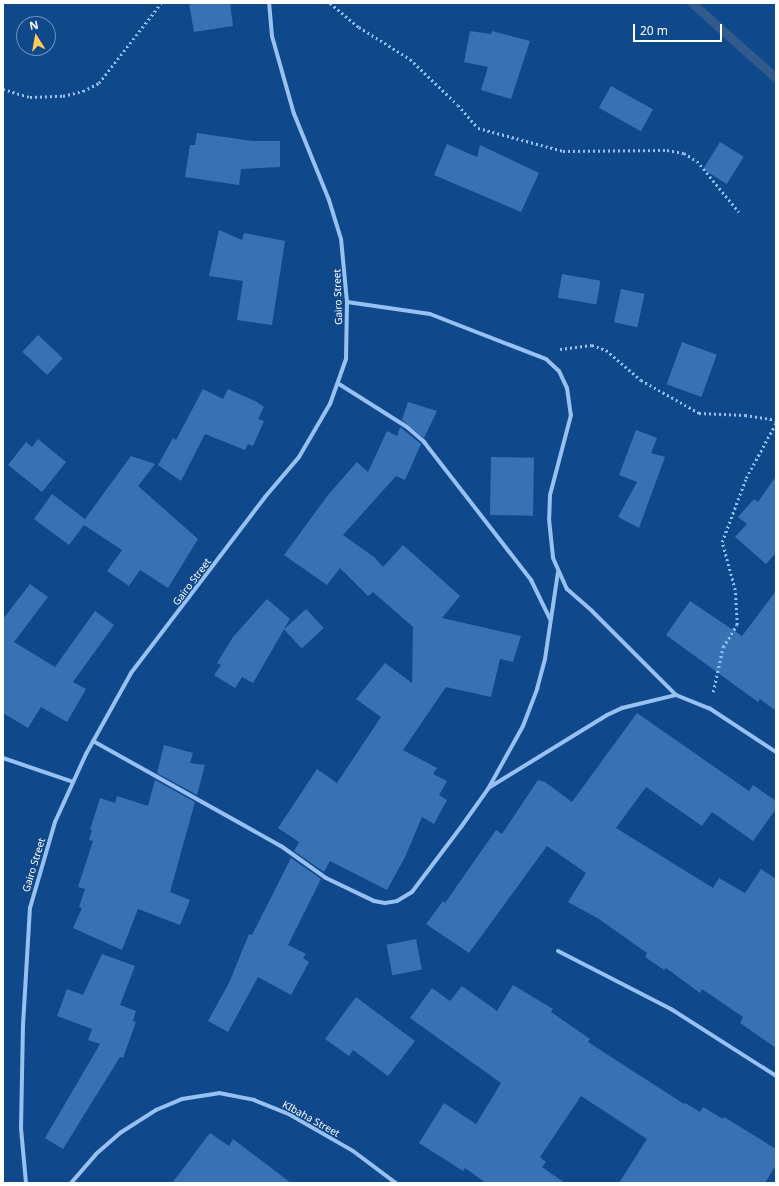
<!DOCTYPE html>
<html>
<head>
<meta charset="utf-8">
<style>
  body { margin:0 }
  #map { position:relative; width:779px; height:1186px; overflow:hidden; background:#10488c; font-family:"Noto Sans",sans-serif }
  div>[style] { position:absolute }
  .stream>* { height:9px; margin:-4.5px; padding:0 4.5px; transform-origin:4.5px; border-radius:4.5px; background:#315b8d }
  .building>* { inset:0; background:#3872b5; transform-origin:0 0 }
  .path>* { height:2.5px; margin-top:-1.25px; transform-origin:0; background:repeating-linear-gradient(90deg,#96c1f2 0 2px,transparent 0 5px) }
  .minor>* { height:4px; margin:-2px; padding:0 2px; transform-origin:2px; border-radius:2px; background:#96c1f2 }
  span { translate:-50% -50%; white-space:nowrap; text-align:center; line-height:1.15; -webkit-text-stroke:3px #10488c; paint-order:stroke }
  .street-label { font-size:10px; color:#fff }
  .frame { position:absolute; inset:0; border:4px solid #fff; pointer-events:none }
  .north { position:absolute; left:16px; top:16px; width:40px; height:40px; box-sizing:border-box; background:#10488c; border:1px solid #7091ba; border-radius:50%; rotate:349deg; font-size:11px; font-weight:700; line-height:16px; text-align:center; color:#fff }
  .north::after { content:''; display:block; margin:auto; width:14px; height:18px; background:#ffcc57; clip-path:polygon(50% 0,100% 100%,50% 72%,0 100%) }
  .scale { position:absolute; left:633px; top:24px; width:89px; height:18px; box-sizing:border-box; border:2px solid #fff; border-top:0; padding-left:5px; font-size:12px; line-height:14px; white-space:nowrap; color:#fff; -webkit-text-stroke:3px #10488c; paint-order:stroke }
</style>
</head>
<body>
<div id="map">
  <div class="stream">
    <div style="left:692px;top:3px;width:113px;rotate:41.8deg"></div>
  </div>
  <div class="building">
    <div style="clip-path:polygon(189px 3px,230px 3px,233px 26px,194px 32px)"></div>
    <div style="clip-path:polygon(470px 31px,491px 34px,492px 31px,530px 41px,511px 99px,481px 90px,488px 67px,464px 62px)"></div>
    <div style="left:611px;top:86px;width:48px;height:25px;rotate:29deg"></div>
    <div style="clip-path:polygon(197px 133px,252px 141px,280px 141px,280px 167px,241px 169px,239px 185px,185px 177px,190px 145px,195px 145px)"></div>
    <div style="left:720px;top:142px;width:28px;height:32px;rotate:32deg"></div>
    <div style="clip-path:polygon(447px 144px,477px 157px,480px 145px,539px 173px,521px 212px,434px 175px)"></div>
    <div style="clip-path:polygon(219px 230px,242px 240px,244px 233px,285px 241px,272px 325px,237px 320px,243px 281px,209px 276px)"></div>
    <div style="left:562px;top:274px;width:39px;height:24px;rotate:10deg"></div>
    <div style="left:621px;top:289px;width:24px;height:34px;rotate:12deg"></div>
    <div style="left:38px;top:335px;width:34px;height:23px;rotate:43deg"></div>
    <div style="left:682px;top:342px;width:37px;height:45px;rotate:20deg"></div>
    <div style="clip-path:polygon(203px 389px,223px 399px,228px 389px,257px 402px,264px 407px,258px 419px,264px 421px,253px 446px,248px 444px,245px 450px,205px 434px,181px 481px,158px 465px,173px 438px,176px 440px)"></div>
    <div style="clip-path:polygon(408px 402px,437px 411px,424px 438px,402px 420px)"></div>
    <div style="clip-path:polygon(400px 427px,421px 444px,405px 480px,396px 476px,343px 535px,374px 557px,383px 567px,403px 545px,460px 596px,442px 618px,521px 636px,513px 662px,500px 659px,491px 697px,446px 687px,403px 750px,437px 768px,433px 774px,447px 781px,439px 795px,447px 800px,434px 824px,422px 817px,405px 857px,387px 890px,330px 861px,324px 872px,294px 851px,299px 842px,278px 828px,317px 769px,337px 783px,381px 717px,356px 699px,385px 663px,412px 683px,413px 627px,373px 592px,368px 596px,340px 568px,327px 585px,284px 555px,328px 495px,357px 462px,368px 472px,387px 431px,397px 436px)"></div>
    <div style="clip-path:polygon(636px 430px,657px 438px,651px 453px,665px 457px,639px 528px,618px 517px,637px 482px,619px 475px)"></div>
    <div style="clip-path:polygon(38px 439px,66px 462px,42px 492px,8px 465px,26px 442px,32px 447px)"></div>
    <div style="clip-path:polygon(131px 456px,155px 464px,138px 486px,198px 539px,168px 588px,140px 570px,129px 586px,107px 571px,122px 550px,84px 525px,69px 545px,34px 519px,52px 494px,85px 519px)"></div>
    <div style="left:491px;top:457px;width:43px;height:58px;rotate:1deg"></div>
    <div style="clip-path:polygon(776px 476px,776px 553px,766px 564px,735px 537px,747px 524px,738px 517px,754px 499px,758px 502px)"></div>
    <div style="clip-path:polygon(30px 584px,48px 597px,14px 642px,55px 667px,95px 611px,114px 625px,73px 682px,86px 689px,67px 722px,41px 707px,28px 728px,3px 713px,3px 619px)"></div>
    <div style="clip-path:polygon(776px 591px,776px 711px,760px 699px,758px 702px,666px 635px,690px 601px,742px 636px)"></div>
    <div style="clip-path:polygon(267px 599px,290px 619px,253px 683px,242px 677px,235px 688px,214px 675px,221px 665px,217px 663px,233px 637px)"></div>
    <div style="left:306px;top:609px;width:26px;height:30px;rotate:47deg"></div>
    <div style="clip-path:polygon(637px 713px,749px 791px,753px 785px,776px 801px,776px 809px,753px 841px,712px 812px,702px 826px,646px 787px,616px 828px,713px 888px,719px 878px,745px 893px,761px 869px,776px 879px,776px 1048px,740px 1023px,743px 1017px,702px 989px,700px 993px,666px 968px,664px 970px,645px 957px,647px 953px,599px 919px,568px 902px,586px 873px,547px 846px,469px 953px,426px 924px,443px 901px,445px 903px,496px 830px,502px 834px,538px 780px,545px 782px,572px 802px)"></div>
    <div style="clip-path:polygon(164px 745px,193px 753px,190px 763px,205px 765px,197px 795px,157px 773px)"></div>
    <div style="clip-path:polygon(155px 780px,195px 802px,170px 892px,190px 900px,180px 925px,138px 909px,122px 950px,73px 928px,82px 908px,79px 907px,85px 889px,78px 887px,93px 841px,89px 840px,92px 830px,90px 830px,100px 798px,115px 803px,117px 796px,148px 806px)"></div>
    <div style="clip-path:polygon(291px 858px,321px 879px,288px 945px,306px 954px,303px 958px,309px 962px,291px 995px,258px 977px,228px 1032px,208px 1021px,229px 983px,249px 934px,252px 935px)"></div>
    <div style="left:416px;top:939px;width:31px;height:30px;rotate:79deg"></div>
    <div style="clip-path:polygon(102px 954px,135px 966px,120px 1005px,136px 1011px,133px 1021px,136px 1022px,123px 1058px,120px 1057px,63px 1149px,45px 1138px,100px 1044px,88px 1040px,92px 1029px,57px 1016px,67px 989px,83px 995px)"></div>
    <div style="clip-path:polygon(513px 985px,553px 1009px,551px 1012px,590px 1039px,588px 1042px,684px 1104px,685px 1103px,700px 1112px,703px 1107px,723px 1119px,724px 1117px,776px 1149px,776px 1165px,765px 1183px,619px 1183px,647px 1139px,581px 1096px,540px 1157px,546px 1162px,542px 1167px,565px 1183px,486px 1183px,465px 1168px,463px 1171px,419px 1143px,444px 1103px,476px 1124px,501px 1083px,410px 1018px,432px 988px,450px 1001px,462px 986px,497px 1011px)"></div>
    <div style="clip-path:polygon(356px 997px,415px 1041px,388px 1076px,353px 1050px,349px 1056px,325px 1039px)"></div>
    <div style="clip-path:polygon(210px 1133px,229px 1146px,233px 1139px,291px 1183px,172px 1183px)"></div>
  </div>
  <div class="path">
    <div style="left:330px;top:3px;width:38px;rotate:40deg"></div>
    <div style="left:359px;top:27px;width:60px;rotate:32.1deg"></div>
    <div style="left:410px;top:59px;width:66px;rotate:43.8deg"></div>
    <div style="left:458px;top:105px;width:30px;rotate:49deg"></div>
    <div style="left:478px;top:128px;width:88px;rotate:15.1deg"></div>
    <div style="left:563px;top:151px;width:104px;rotate:-0.6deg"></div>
    <div style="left:667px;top:150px;width:17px;rotate:10deg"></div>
    <div style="left:684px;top:153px;width:15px;rotate:32deg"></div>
    <div style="left:697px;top:161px;width:66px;rotate:50.5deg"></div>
    <div style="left:3px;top:89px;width:28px;rotate:17deg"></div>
    <div style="left:30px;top:97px;width:33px;rotate:-2deg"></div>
    <div style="left:63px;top:96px;width:21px;rotate:-14deg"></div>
    <div style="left:83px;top:91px;width:18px;rotate:-27deg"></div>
    <div style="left:99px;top:83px;width:101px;rotate:-52.2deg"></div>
    <div style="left:560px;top:349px;width:32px;rotate:-7deg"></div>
    <div style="left:592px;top:345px;width:15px;rotate:20deg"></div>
    <div style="left:606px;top:350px;width:46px;rotate:40.6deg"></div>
    <div style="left:641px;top:380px;width:67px;rotate:29.6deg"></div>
    <div style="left:699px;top:413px;width:46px;rotate:2.5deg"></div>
    <div style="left:745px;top:415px;width:31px;rotate:9deg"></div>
    <div style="left:713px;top:692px;width:46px;rotate:-77.5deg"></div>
    <div style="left:723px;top:647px;width:26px;rotate:-58deg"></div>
    <div style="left:737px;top:625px;width:35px;rotate:-93deg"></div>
    <div style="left:735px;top:590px;width:50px;rotate:-105.2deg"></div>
    <div style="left:722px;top:542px;width:68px;rotate:-69.4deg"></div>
    <div style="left:746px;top:478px;width:63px;rotate:-61.4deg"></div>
  </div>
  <div class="minor">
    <div style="left:347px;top:302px;width:84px;rotate:8.2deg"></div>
    <div style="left:430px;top:314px;width:124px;rotate:21.2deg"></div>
    <div style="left:546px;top:359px;width:18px;rotate:43deg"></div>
    <div style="left:559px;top:371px;width:19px;rotate:65deg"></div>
    <div style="left:567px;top:388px;width:27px;rotate:82deg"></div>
    <div style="left:571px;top:415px;width:83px;rotate:104.7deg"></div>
    <div style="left:550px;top:495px;width:24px;rotate:92deg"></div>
    <div style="left:549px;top:519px;width:39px;rotate:84deg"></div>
    <div style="left:553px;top:558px;width:34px;rotate:66deg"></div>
    <div style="left:567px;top:589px;width:33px;rotate:41deg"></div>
    <div style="left:592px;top:611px;width:119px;rotate:45deg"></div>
    <div style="left:676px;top:695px;width:35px;rotate:22deg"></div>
    <div style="left:709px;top:708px;width:80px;rotate:33.3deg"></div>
    <div style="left:339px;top:384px;width:80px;rotate:32.3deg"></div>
    <div style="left:407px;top:427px;width:23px;rotate:41deg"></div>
    <div style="left:424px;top:442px;width:175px;rotate:52.2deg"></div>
    <div style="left:531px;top:580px;width:43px;rotate:64deg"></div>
    <div style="left:93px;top:741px;width:215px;rotate:29.2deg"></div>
    <div style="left:281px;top:846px;width:55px;rotate:35.4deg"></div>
    <div style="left:326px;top:878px;width:53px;rotate:25.6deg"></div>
    <div style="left:374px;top:901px;width:11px;rotate:10deg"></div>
    <div style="left:385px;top:903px;width:12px;rotate:-9deg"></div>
    <div style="left:397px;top:901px;width:17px;rotate:-31deg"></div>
    <div style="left:412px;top:892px;width:81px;rotate:-53deg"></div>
    <div style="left:461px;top:827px;width:47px;rotate:-54.6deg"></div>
    <div style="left:488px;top:789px;width:72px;rotate:-60.9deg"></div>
    <div style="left:523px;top:726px;width:40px;rotate:-69deg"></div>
    <div style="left:537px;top:689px;width:31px;rotate:-75deg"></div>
    <div style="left:545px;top:659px;width:88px;rotate:-81.5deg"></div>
    <div style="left:3px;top:758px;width:74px;rotate:18.9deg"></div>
    <div style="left:490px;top:787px;width:137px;rotate:-31.6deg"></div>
    <div style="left:607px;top:715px;width:17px;rotate:-25deg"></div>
    <div style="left:622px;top:708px;width:56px;rotate:-13.5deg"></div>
    <div style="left:558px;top:951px;width:127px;rotate:27.2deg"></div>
    <div style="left:671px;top:1009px;width:125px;rotate:32.5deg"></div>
    <div style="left:26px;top:1183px;width:55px;rotate:-95.2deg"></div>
    <div style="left:21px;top:1128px;width:103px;rotate:-88.9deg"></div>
    <div style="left:23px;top:1025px;width:117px;rotate:-86.6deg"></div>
    <div style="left:30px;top:908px;width:90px;rotate:-73.8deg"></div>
    <div style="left:55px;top:822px;width:75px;rotate:-65.5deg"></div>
    <div style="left:86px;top:754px;width:93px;rotate:-60.9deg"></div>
    <div style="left:131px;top:673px;width:221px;rotate:-52.7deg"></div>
    <div style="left:265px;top:497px;width:52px;rotate:-49.6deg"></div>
    <div style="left:299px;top:457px;width:61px;rotate:-59.7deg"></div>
    <div style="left:330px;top:404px;width:48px;rotate:-70.4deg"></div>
    <div style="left:346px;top:359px;width:57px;rotate:-89deg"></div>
    <div style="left:347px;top:302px;width:63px;rotate:-95.4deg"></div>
    <div style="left:341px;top:239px;width:41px;rotate:-107.1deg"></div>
    <div style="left:329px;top:200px;width:93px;rotate:-112.1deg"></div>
    <div style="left:294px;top:114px;width:81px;rotate:-105.8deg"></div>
    <div style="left:272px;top:36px;width:33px;rotate:-95deg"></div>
    <div style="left:71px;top:1183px;width:38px;rotate:-49deg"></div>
    <div style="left:96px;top:1154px;width:32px;rotate:-41deg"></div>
    <div style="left:120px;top:1133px;width:43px;rotate:-32.6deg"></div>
    <div style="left:156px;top:1110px;width:28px;rotate:-23deg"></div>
    <div style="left:182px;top:1099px;width:37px;rotate:-9deg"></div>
    <div style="left:219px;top:1093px;width:36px;rotate:11deg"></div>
    <div style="left:254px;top:1100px;width:35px;rotate:22deg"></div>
    <div style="left:287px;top:1113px;width:76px;rotate:29.9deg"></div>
    <div style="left:353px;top:1151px;width:54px;rotate:36.7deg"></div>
  </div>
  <div class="street-label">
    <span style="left:338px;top:297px;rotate:-92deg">Gairo Street</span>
    <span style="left:192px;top:582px;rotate:-53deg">Gairo Street</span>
    <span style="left:34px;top:865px;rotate:-73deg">Gairo Street</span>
    <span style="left:311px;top:1119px;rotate:29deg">KIbaha Street</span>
  </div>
  <div class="frame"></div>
  <div class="north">N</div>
  <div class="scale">20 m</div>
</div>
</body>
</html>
